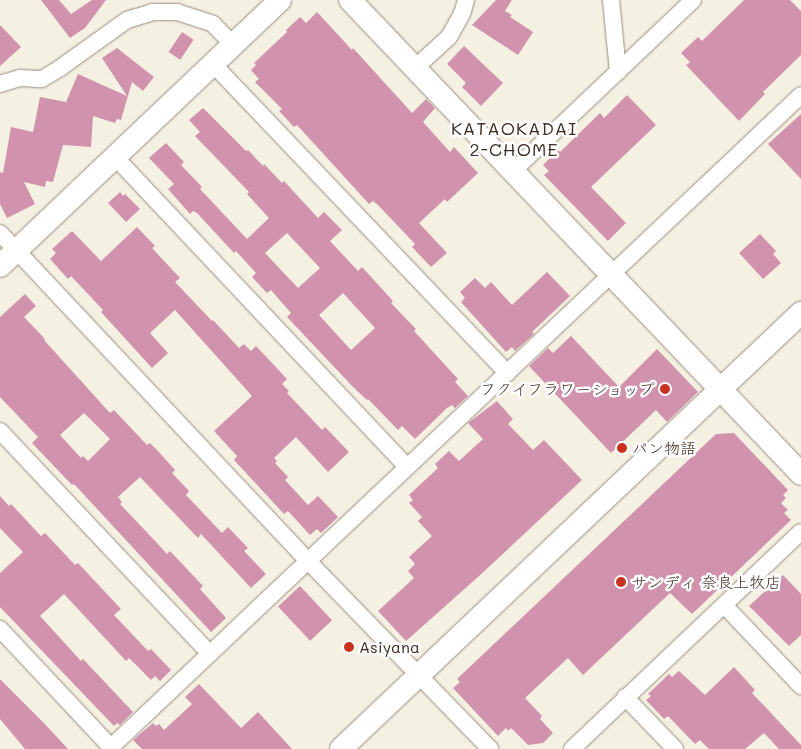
<!DOCTYPE html>
<html>
<head>
<meta charset="utf-8">
<style>
  body { margin:0 }
  #map { position:relative; width:801px; height:749px; overflow:hidden; background:#f5f1e2; font-family:Mali,"Klee One",sans-serif }
  div>[style] { position:absolute }
  .building>* { inset:0; background:#d092ad; transform-origin:0 0 }
  .roads { filter:drop-shadow(0 0 1px #988e80) drop-shadow(0 0 1px #988e80) }
  .street>* { height:16px; margin:-8px; padding:0 8px; transform-origin:8px; border-radius:8px; background:#fff }
  .secondary>* { height:22px; margin:-11px; padding:0 11px; transform-origin:11px; border-radius:11px; background:#fff }
  .dots>* { width:14px; height:14px; translate:-50% -50%; box-sizing:border-box; border:2px solid #fff; border-radius:50% }
  span { translate:-50% -50%; white-space:nowrap; text-align:center; line-height:1.15; -webkit-text-stroke:5px #fff; paint-order:stroke }
  .poi-label { font-size:16px; color:#3b2a1e }
  .right { translate:-100% -50%; text-align:right }
  .left { translate:0 -50%; text-align:left }
  .neighbourhood-label { font-size:18px; color:#3b2a1e; letter-spacing:1px }
</style>
</head>
<body>
<div id="map">
  <div class="building">
    <div style="clip-path:polygon(41px 0,59px 0,71px 14px,92px 0,106px 0,85px 28px,70px 38px)"></div>
    <div style="clip-path:polygon(496px 0,512px 0,505px 11px,512px 15px,510px 17px,533px 32px,518px 55px,472px 25px)"></div>
    <div style="clip-path:polygon(744px 0,790px 0,801px 11px,801px 55px,763px 92px,765px 94px,739px 121px,686px 65px,690px 62px,681px 53px,698px 37px,702px 41px)"></div>
    <div style="clip-path:polygon(317px 12px,352px 50px,353px 48px,412px 113px,426px 99px,435px 108px,423px 122px,450px 152px,454px 147px,478px 173px,447px 202px,445px 199px,419px 223px,447px 253px,431px 267px,412px 247px,415px 244px,378px 205px,373px 201px,369px 204px,297px 125px,294px 127px,279px 111px,282px 109px,255px 82px,259px 79px,251px 70px,256px 65px,254px 63px,287px 32px,286px 30px,300px 17px,306px 23px)"></div>
    <div style="clip-path:polygon(0 25px,21px 47px,0 66px)"></div>
    <div style="left:182px;top:32px;width:14px;height:24px;rotate:34deg"></div>
    <div style="clip-path:polygon(464px 46px,503px 83px,481px 106px,462px 87px,466px 83px,447px 64px)"></div>
    <div style="clip-path:polygon(117px 48px,154px 77px,143px 91px,132px 82px,121px 120px,117px 119px,115px 123px,93px 116px,91px 147px,63px 145px,53px 182px,46px 181px,45px 187px,24px 182px,35px 204px,7px 218px,0 204px,0 172px,3px 173px,11px 127px,33px 132px,40px 97px,66px 102px,78px 74px,127px 96px,102px 58px)"></div>
    <div style="clip-path:polygon(627px 95px,656px 125px,591px 187px,626px 223px,608px 241px,544px 175px,549px 171px,543px 165px,558px 150px,560px 152px,600px 113px,604px 118px)"></div>
    <div style="clip-path:polygon(evenodd,203px 108px,246px 151px,248px 150px,263px 166px,264px 164px,282px 183px,284px 181px,318px 218px,324px 212px,342px 230px,330px 241px,358px 271px,362px 267px,393px 301px,391px 303px,416px 329px,414px 331px,458px 379px,455px 382px,468px 396px,455px 408px,452px 405px,447px 408px,415px 439px,402px 426px,398px 430px,368px 399px,367px 400px,354px 388px,287px 317px,291px 313px,271px 290px,267px 293px,252px 277px,256px 273px,236px 251px,234px 253px,197px 213px,193px 211px,190px 214px,168px 189px,174px 184px,149px 158px,166px 143px,184px 162px,181px 165px,202px 187px,200px 189px,247px 239px,269px 218px,247px 194px,249px 192px,195px 136px,200px 132px,189px 120px,203px 108px,287px 233px,320px 268px,298px 288px,265px 253px,287px 233px,203px 108px,343px 293px,375px 328px,351px 350px,319px 315px,343px 293px)"></div>
    <div style="clip-path:polygon(801px 114px,801px 179px,768px 144px)"></div>
    <div style="clip-path:polygon(120px 192px,123px 196px,125px 194px,140px 209px,126px 222px,108px 203px)"></div>
    <div style="clip-path:polygon(137px 227px,155px 246px,152px 248px,180px 278px,175px 282px,212px 321px,213px 320px,239px 348px,244px 344px,251px 351px,256px 346px,287px 379px,282px 384px,289px 391px,287px 393px,322px 430px,325px 427px,349px 452px,328px 472px,296px 437px,274px 458px,277px 461px,275px 463px,288px 477px,285px 480px,308px 505px,318px 496px,338px 517px,321px 533px,317px 529px,310px 535px,288px 511px,284px 514px,234px 460px,237px 456px,214px 431px,252px 396px,175px 310px,150px 333px,168px 353px,152px 368px,101px 312px,103px 310px,71px 276px,68px 279px,50px 259px,56px 253px,52px 249px,72px 231px,101px 261px)"></div>
    <div style="clip-path:polygon(760px 234px,776px 251px,773px 254px,781px 263px,763px 279px,739px 253px)"></div>
    <div style="clip-path:polygon(547px 272px,570px 296px,532px 332px,534px 334px,515px 351px,512px 347px,506px 352px,461px 302px,465px 298px,460px 292px,475px 278px,485px 288px,491px 282px,512px 305px)"></div>
    <div style="clip-path:polygon(evenodd,25px 294px,36px 306px,24px 317px,45px 339px,44px 340px,110px 413px,114px 410px,147px 445px,150px 443px,158px 451px,175px 470px,172px 473px,189px 491px,186px 495px,222px 533px,228px 527px,248px 548px,244px 551px,266px 574px,251px 588px,201px 534px,198px 538px,140px 477px,118px 497px,122px 502px,120px 504px,157px 543px,167px 554px,170px 551px,203px 586px,200px 589px,226px 618px,211px 632px,74px 484px,72px 485px,32px 443px,38px 437px,0 397px,0 317px,25px 294px,84px 413px,110px 439px,88px 461px,83px 456px,81px 458px,60px 435px,84px 413px)"></div>
    <div style="clip-path:polygon(571px 336px,619px 387px,657px 349px,698px 392px,667px 422px,656px 410px,611px 453px,529px 366px,548px 348px,553px 353px)"></div>
    <div style="clip-path:polygon(497px 401px,513px 419px,508px 424px,533px 450px,544px 440px,582px 480px,478px 577px,406px 641px,378px 611px,414px 578px,408px 571px,415px 564px,409px 557px,432px 536px,418px 521px,422px 517px,409px 503px,413px 500px,409px 495px,438px 468px,435px 464px,449px 451px,459px 461px,483px 439px,468px 423px)"></div>
    <div style="clip-path:polygon(734px 433px,788px 490px,783px 495px,786px 498px,781px 503px,788px 510px,784px 513px,791px 520px,692px 614px,670px 593px,583px 675px,568px 658px,525px 698px,542px 716px,540px 719px,553px 733px,543px 743px,528px 745px,511px 728px,508px 731px,506px 728px,498px 736px,453px 688px,460px 682px,457px 679px,716px 434px)"></div>
    <div style="clip-path:polygon(0 496px,9px 506px,11px 504px,41px 536px,45px 533px,75px 565px,78px 563px,121px 609px,114px 615px,148px 651px,151px 649px,171px 670px,160px 681px,155px 676px,151px 680px,129px 658px,126px 661px,64px 594px,40px 616px,81px 661px,83px 659px,133px 712px,120px 725px,117px 723px,114px 726px,0 607px,0 573px,23px 552px,0 528px)"></div>
    <div style="clip-path:polygon(783px 575px,801px 594px,801px 635px,789px 646px,749px 606px)"></div>
    <div style="left:300px;top:586px;width:47px;height:30px;rotate:47deg"></div>
    <div style="clip-path:polygon(734px 667px,755px 690px,752px 693px,801px 745px,801px 749px,779px 749px,764px 733px,745px 749px,709px 749px,700px 740px,695px 744px,668px 716px,664px 719px,646px 700px,651px 696px,648px 694px,669px 674px,672px 677px,679px 671px,705px 695px)"></div>
    <div style="clip-path:polygon(0 679px,42px 721px,68px 749px,25px 749px,0 719px)"></div>
    <div style="clip-path:polygon(199px 684px,241px 728px,258px 712px,292px 749px,142px 749px,133px 740px,153px 723px,156px 726px,159px 724px,164px 730px,192px 704px,185px 697px)"></div>
  </div>
  <div class="roads">
    <div class="street">
      <div style="left:611px;top:0;width:72px;rotate:84.4deg"></div>
      <div style="left:213px;top:64px;width:427px;rotate:46.4deg"></div>
      <div style="left:415px;top:68px;width:46px;rotate:-42.4deg"></div>
      <div style="left:449px;top:37px;width:26px;rotate:-61deg"></div>
      <div style="left:462px;top:14px;width:15px;rotate:-74deg"></div>
      <div style="left:0;top:84px;width:21px;rotate:-17deg"></div>
      <div style="left:20px;top:78px;width:22px;rotate:3deg"></div>
      <div style="left:42px;top:79px;width:21px;rotate:-31deg"></div>
      <div style="left:60px;top:68px;width:82px;rotate:-35.6deg"></div>
      <div style="left:127px;top:20px;width:27px;rotate:-17deg"></div>
      <div style="left:153px;top:12px;width:24px"></div>
      <div style="left:177px;top:12px;width:38px;rotate:18deg"></div>
      <div style="left:213px;top:24px;width:29px;rotate:46deg"></div>
      <div style="left:115px;top:157px;width:426px;rotate:46.7deg"></div>
      <div style="left:513px;top:171px;width:248px;rotate:-43.5deg"></div>
      <div style="left:0;top:233px;width:450px;rotate:46.8deg"></div>
      <div style="left:308px;top:561px;width:262px;rotate:45.9deg"></div>
      <div style="left:0;top:431px;width:306px;rotate:46.7deg"></div>
      <div style="left:724px;top:605px;width:112px;rotate:46.5deg"></div>
      <div style="left:0;top:629px;width:162px;rotate:46.8deg"></div>
      <div style="left:625px;top:697px;width:72px;rotate:46.1deg"></div>
      <div style="left:109px;top:749px;width:952px;rotate:-43.38deg"></div>
      <div style="left:572px;top:749px;width:315px;rotate:-43.5deg"></div>
    </div>
    <div class="secondary">
      <div style="left:350px;top:0;width:654px;rotate:46.42deg"></div>
      <div style="left:0;top:266px;width:386px;rotate:-43.5deg"></div>
      <div style="left:341px;top:749px;width:634px;rotate:-43.47deg"></div>
    </div>
  </div>
  <div class="dots">
    <div style="left:665px;top:389px;background:#c8321e"></div>
    <div style="left:622px;top:448px;background:#c8321e"></div>
    <div style="left:621px;top:582px;background:#c8321e"></div>
    <div style="left:349px;top:647px;background:#c8321e"></div>
  </div>
  <div class="poi-label">
    <span class="right" style="left:655px;top:389px">フクイフラワーショップ</span>
    <span class="left" style="left:632px;top:448px">パン物語</span>
    <span class="left" style="left:631px;top:582px">サンディ 奈良上牧店</span>
    <span class="left" style="left:359px;top:647px">Asiyana</span>
  </div>
  <div class="neighbourhood-label">
    <span style="left:514px;top:139px">KATAOKADAI<br>2-CHOME</span>
  </div>
</div>
</body>
</html>
